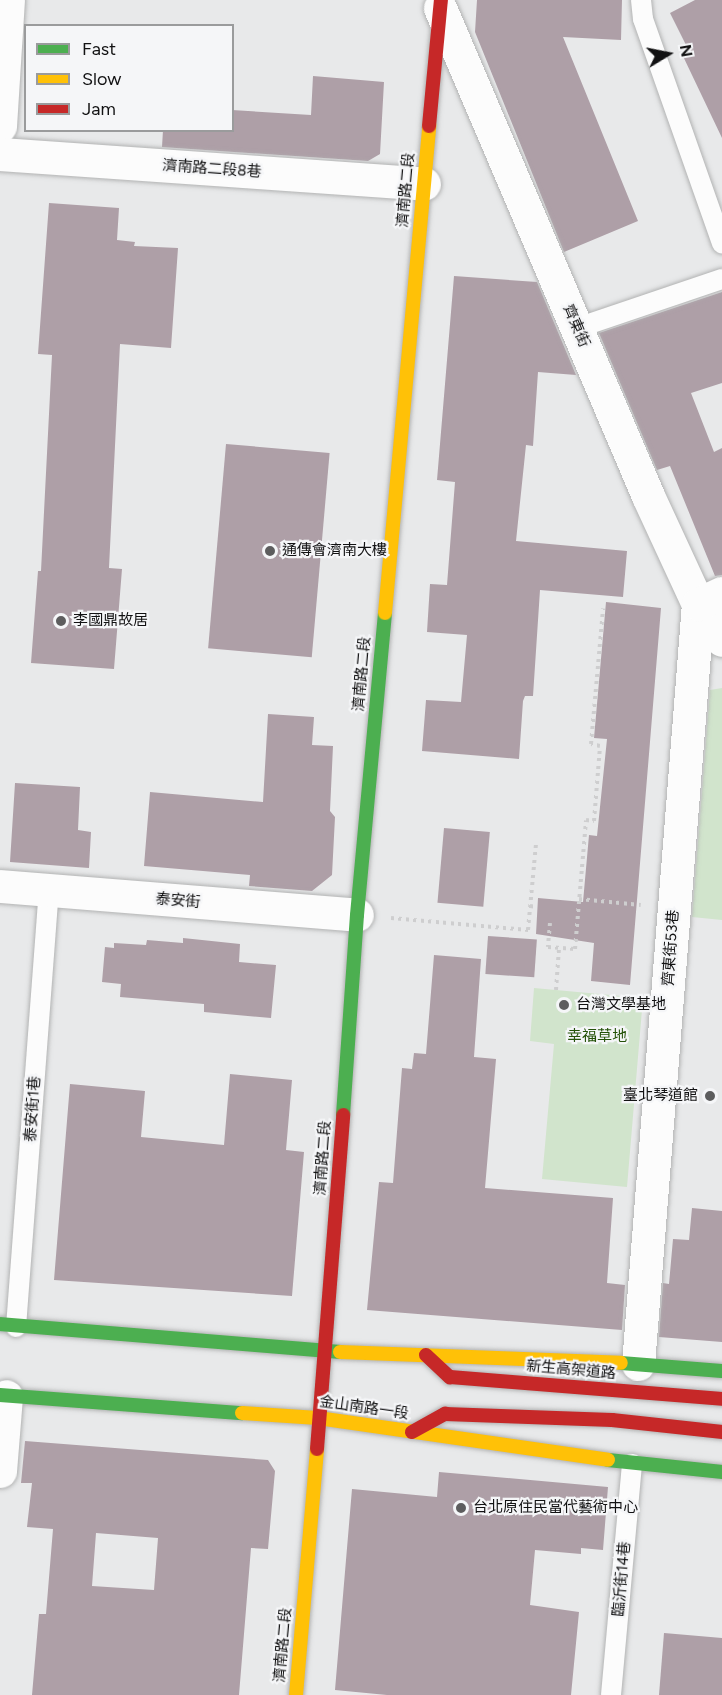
<!DOCTYPE html>
<html>
<head>
<meta charset="utf-8">
<style>
  body { margin:0 }
  #map { position:relative; width:722px; height:1695px; overflow:hidden; background:#e8e9ea; font-family:Figtree,"Noto Sans TC",sans-serif }
  div>[style] { position:absolute }
  .green>* { inset:0; background:#d1e4cc }
  .building>* { inset:0; background:#ae9fa7; transform-origin:0 0 }
  .path>* { height:4px; margin-top:-2px; transform-origin:0; background:repeating-linear-gradient(90deg,#cececf 0 3px,transparent 0 7.5px) }
  .roads { filter:drop-shadow(0 0 2px #b2b3b3) drop-shadow(0 0 2px #b2b3b3) }
  .lane>* { height:20px; margin:-10px; padding:0 10px; transform-origin:10px; border-radius:10px; background:#fcfcfc }
  .street>* { height:33px; margin:-16.5px; padding:0 16.5px; transform-origin:16.5px; border-radius:16.5px; background:#fcfcfc }
  .fast>* { height:14px; margin:-7px; padding:0 7px; transform-origin:7px; border-radius:7px; background:#4caf50 }
  .slow>* { height:14px; margin:-7px; padding:0 7px; transform-origin:7px; border-radius:7px; background:#ffc107 }
  .jam>* { height:14px; margin:-7px; padding:0 7px; transform-origin:7px; border-radius:7px; background:#c62828 }
  .dots>* { width:16px; height:16px; translate:-50% -50%; box-sizing:border-box; border:3px solid #f5f6f8; border-radius:50% }
  span { translate:-50% -50%; white-space:nowrap; text-align:center; line-height:1.15; -webkit-text-stroke:4.5px #f5f6f8; paint-order:stroke }
  .street-label { font-size:15px; color:#121213 }
  .poi-label { font-size:15px; color:#121213 }
  .left { translate:0 -50%; text-align:left }
  .right { translate:-100% -50%; text-align:right }
  .park-label { font-size:15px; color:#245208 }
  .legend { position:absolute; left:24px; top:24px; width:210px; height:108px; box-sizing:border-box; background:#f5f6f8; border:2px solid #9a9b9c; margin:0; padding:8px 10px; list-style:none; font-size:18px; color:#121213 }
  .legend li { display:flex; align-items:center; gap:12px; height:30px }
  .legend b { width:30px; border:2px solid #9a9b9c }
  .north { position:absolute; left:638px; top:24px; width:60px; height:60px; -webkit-text-stroke:4px #f5f6f8; paint-order:stroke; rotate:80deg; font-size:16px; font-weight:700; line-height:24px; text-align:center; color:#121213 }
  .north::after { content:''; display:block; margin:auto; width:21px; height:27px; background:#121213; clip-path:polygon(50% 0,100% 100%,50% 72%,0 100%) }
</style>
</head>
<body>
<div id="map">
  <div class="green">
    <div style="clip-path:polygon(722px 688px,722px 920px,692px 917px,710px 690px)"></div>
    <div style="clip-path:polygon(534px 988px,643px 998px,627px 1187px,542px 1179px,554px 1044px,530px 1041px)"></div>
  </div>
  <div class="building">
    <div style="clip-path:polygon(477px 0,622px 0,621px 40px,563px 37px,638px 221px,564px 252px,475px 32px)"></div>
    <div style="clip-path:polygon(695px 0,722px 0,722px 138px,681px 52px,688px 49px,670px 13px)"></div>
    <div style="clip-path:polygon(313px 76px,384px 82px,380px 154px,368px 161px,162px 147px,163px 130px,232px 130px,232px 110px,311px 115px)"></div>
    <div style="clip-path:polygon(49px 203px,119px 208px,117px 240px,135px 242px,134px 246px,178px 248px,171px 348px,120px 344px,109px 568px,122px 569px,114px 669px,31px 663px,38px 571px,41px 571px,52px 355px,38px 354px)"></div>
    <div style="clip-path:polygon(454px 276px,537px 282px,576px 375px,538px 372px,533px 446px,526px 445px,516px 541px,627px 551px,623px 597px,540px 590px,533px 696px,525px 696px,523px 701px,519px 759px,422px 751px,426px 700px,461px 702px,467px 635px,427px 632px,430px 584px,447px 585px,455px 482px,437px 480px)"></div>
    <div style="clip-path:polygon(722px 292px,722px 383px,691px 393px,714px 452px,722px 448px,722px 575px,715px 576px,670px 466px,657px 470px,599px 333px)"></div>
    <div style="left:226px;top:444px;width:104px;height:205px;rotate:5deg"></div>
    <div style="clip-path:polygon(606px 602px,661px 608px,630px 985px,591px 981px,594px 943px,536px 934px,538px 898px,583px 902px,589px 835px,597px 836px,607px 739px,594px 738px)"></div>
    <div style="clip-path:polygon(268px 714px,314px 717px,312px 745px,333px 746px,330px 811px,335px 817px,332px 875px,312px 891px,249px 886px,250px 875px,144px 866px,150px 792px,263px 802px)"></div>
    <div style="clip-path:polygon(15px 783px,80px 787px,78px 830px,91px 832px,89px 868px,10px 862px)"></div>
    <div style="left:444px;top:828px;width:46px;height:75px;rotate:5deg"></div>
    <div style="left:488px;top:936px;width:49px;height:38px;rotate:4deg"></div>
    <div style="clip-path:polygon(183px 938px,240px 944px,239px 962px,276px 965px,271px 1018px,204px 1012px,204px 1004px,120px 997px,121px 984px,102px 982px,105px 947px,114px 948px,114px 943px,146px 945px,147px 940px,183px 943px)"></div>
    <div style="clip-path:polygon(434px 955px,481px 959px,474px 1057px,496px 1059px,485px 1188px,613px 1198px,607px 1283px,625px 1285px,622px 1330px,367px 1310px,379px 1182px,393px 1183px,402px 1068px,412px 1069px,414px 1053px,426px 1054px)"></div>
    <div style="clip-path:polygon(230px 1074px,292px 1080px,286px 1150px,304px 1152px,292px 1296px,54px 1280px,70px 1084px,145px 1091px,141px 1137px,224px 1145px)"></div>
    <div style="clip-path:polygon(692px 1208px,722px 1211px,722px 1342px,659px 1337px,663px 1283px,669px 1284px,673px 1239px,689px 1240px)"></div>
    <div style="clip-path:polygon(evenodd,25px 1441px,268px 1460px,275px 1471px,268px 1549px,251px 1548px,239px 1695px,32px 1695px,39px 1614px,46px 1614px,53px 1529px,27px 1527px,32px 1483px,21px 1483px,25px 1441px,96px 1533px,158px 1538px,154px 1590px,92px 1586px,96px 1533px)"></div>
    <div style="clip-path:polygon(439px 1472px,608px 1487px,603px 1550px,581px 1548px,581px 1554px,535px 1550px,530px 1605px,579px 1612px,571px 1695px,387px 1695px,335px 1690px,352px 1489px,437px 1497px)"></div>
    <div style="clip-path:polygon(664px 1633px,722px 1638px,722px 1695px,659px 1695px)"></div>
  </div>
  <div class="path">
    <div style="left:579px;top:899px;width:62px;rotate:5.5deg"></div>
    <div style="left:530px;top:906px;width:7px;rotate:8deg"></div>
    <div style="left:391px;top:918px;width:138px;rotate:5deg"></div>
    <div style="left:528px;top:930px;width:86px;rotate:-84.7deg"></div>
    <div style="left:550px;top:923px;width:24px;rotate:95deg"></div>
    <div style="left:548px;top:947px;width:27px;rotate:4deg"></div>
    <div style="left:575px;top:949px;width:129px;rotate:-85.1deg"></div>
    <div style="left:586px;top:820px;width:8px;rotate:7deg"></div>
    <div style="left:594px;top:821px;width:75px;rotate:-85.4deg"></div>
    <div style="left:600px;top:746px;width:9px;rotate:-167deg"></div>
    <div style="left:591px;top:744px;width:136px;rotate:-84.9deg"></div>
    <div style="left:556px;top:990px;width:42px;rotate:-85.9deg"></div>
  </div>
  <div class="roads">
    <div class="lane">
      <div style="left:641px;top:0;width:19px;rotate:84deg"></div>
      <div style="left:643px;top:19px;width:238px;rotate:70.6deg"></div>
      <div style="left:577px;top:328px;width:153px;rotate:-18.7deg"></div>
      <div style="left:16px;top:1327px;width:437px;rotate:-85.7deg"></div>
      <div style="left:611px;top:1695px;width:232px;rotate:-84.8deg"></div>
    </div>
    <div class="street">
      <div style="left:440px;top:8px;width:530px;rotate:66.91deg"></div>
      <div style="left:648px;top:496px;width:119px;rotate:65.2deg"></div>
      <div style="left:698px;top:604px;width:43px;rotate:56.3deg"></div>
      <div style="left:0;top:126px;width:126px;rotate:-86.4deg"></div>
      <div style="left:0;top:154px;width:425px;rotate:4deg"></div>
      <div style="left:0;top:886px;width:358px;rotate:4.6deg"></div>
      <div style="left:638px;top:1364px;width:762px;rotate:-85.49deg"></div>
      <div style="left:698px;top:604px;width:26px;rotate:-25deg"></div>
      <div style="left:0;top:1471px;width:75px;rotate:-85.4deg"></div>
    </div>
    <div class="fast">
      <div style="left:343px;top:1115px;width:200px;rotate:-86deg"></div>
      <div style="left:357px;top:915px;width:303px;rotate:-84.7deg"></div>
      <div style="left:0;top:1324px;width:341px;rotate:4.7deg"></div>
      <div style="left:621px;top:1363px;width:101px;rotate:4.5deg"></div>
      <div style="left:0;top:1395px;width:243px;rotate:4.3deg"></div>
      <div style="left:608px;top:1460px;width:115px;rotate:6deg"></div>
    </div>
    <div class="slow">
      <div style="left:385px;top:613px;width:489px;rotate:-84.8deg"></div>
      <div style="left:340px;top:1352px;width:281px;rotate:2.2deg"></div>
      <div style="left:242px;top:1413px;width:76px;rotate:3.8deg"></div>
      <div style="left:318px;top:1418px;width:293px;rotate:8.2deg"></div>
      <div style="left:296px;top:1695px;width:247px;rotate:-85.1deg"></div>
    </div>
    <div class="jam">
      <div style="left:429px;top:126px;width:127px;rotate:-84.6deg"></div>
      <div style="left:426px;top:1355px;width:33px;rotate:43deg"></div>
      <div style="left:450px;top:1377px;width:273px;rotate:4.6deg"></div>
      <div style="left:412px;top:1432px;width:38px;rotate:-29deg"></div>
      <div style="left:445px;top:1414px;width:167px;rotate:2.1deg"></div>
      <div style="left:612px;top:1420px;width:111px;rotate:6.2deg"></div>
      <div style="left:317px;top:1449px;width:335px;rotate:-85.5deg"></div>
    </div>
  </div>
  <div class="dots">
    <div style="left:270px;top:551px;background:#5d5d5e"></div>
    <div style="left:61px;top:621px;background:#5d5d5e"></div>
    <div style="left:564px;top:1005px;background:#5d5d5e"></div>
    <div style="left:710px;top:1096px;background:#5d5d5e"></div>
    <div style="left:461px;top:1508px;background:#5d5d5e"></div>
  </div>
  <div class="street-label">
    <span style="left:212px;top:169px;rotate:4deg">濟南路二段8巷</span>
    <span style="left:406px;top:190px;rotate:-85deg">濟南路二段</span>
    <span style="left:576px;top:326px;rotate:67deg">齊東街</span>
    <span style="left:362px;top:674px;rotate:-85deg">濟南路二段</span>
    <span style="left:178px;top:901px;rotate:5deg">泰安街</span>
    <span style="left:671px;top:948px;rotate:-86deg">齊東街53巷</span>
    <span style="left:33px;top:1109px;rotate:-86deg">泰安街1巷</span>
    <span style="left:323px;top:1158px;rotate:-86deg">濟南路二段</span>
    <span style="left:571px;top:1370px;rotate:5deg">新生高架道路</span>
    <span style="left:364px;top:1408px;rotate:8deg">金山南路一段</span>
    <span style="left:622px;top:1579px;rotate:-85deg">臨沂街14巷</span>
    <span style="left:283px;top:1645px;rotate:-85deg">濟南路二段</span>
  </div>
  <div class="poi-label">
    <span class="left" style="left:282px;top:551px">通傳會濟南大樓</span>
    <span class="left" style="left:73px;top:621px">李國鼎故居</span>
    <span class="left" style="left:576px;top:1005px">台灣文學基地</span>
    <span class="right" style="left:698px;top:1096px">臺北琴道館</span>
    <span class="left" style="left:473px;top:1508px">台北原住民當代藝術中心</span>
  </div>
  <div class="park-label">
    <span style="left:597px;top:1037px">幸福草地</span>
  </div>
  <ul class="legend">
  <li><b style="height:8px;background:#4caf50"></b>Fast</li>
  <li><b style="height:8px;background:#ffc107"></b>Slow</li>
  <li><b style="height:8px;background:#c62828"></b>Jam</li>
  </ul>
  <div class="north">N</div>
</div>
</body>
</html>
